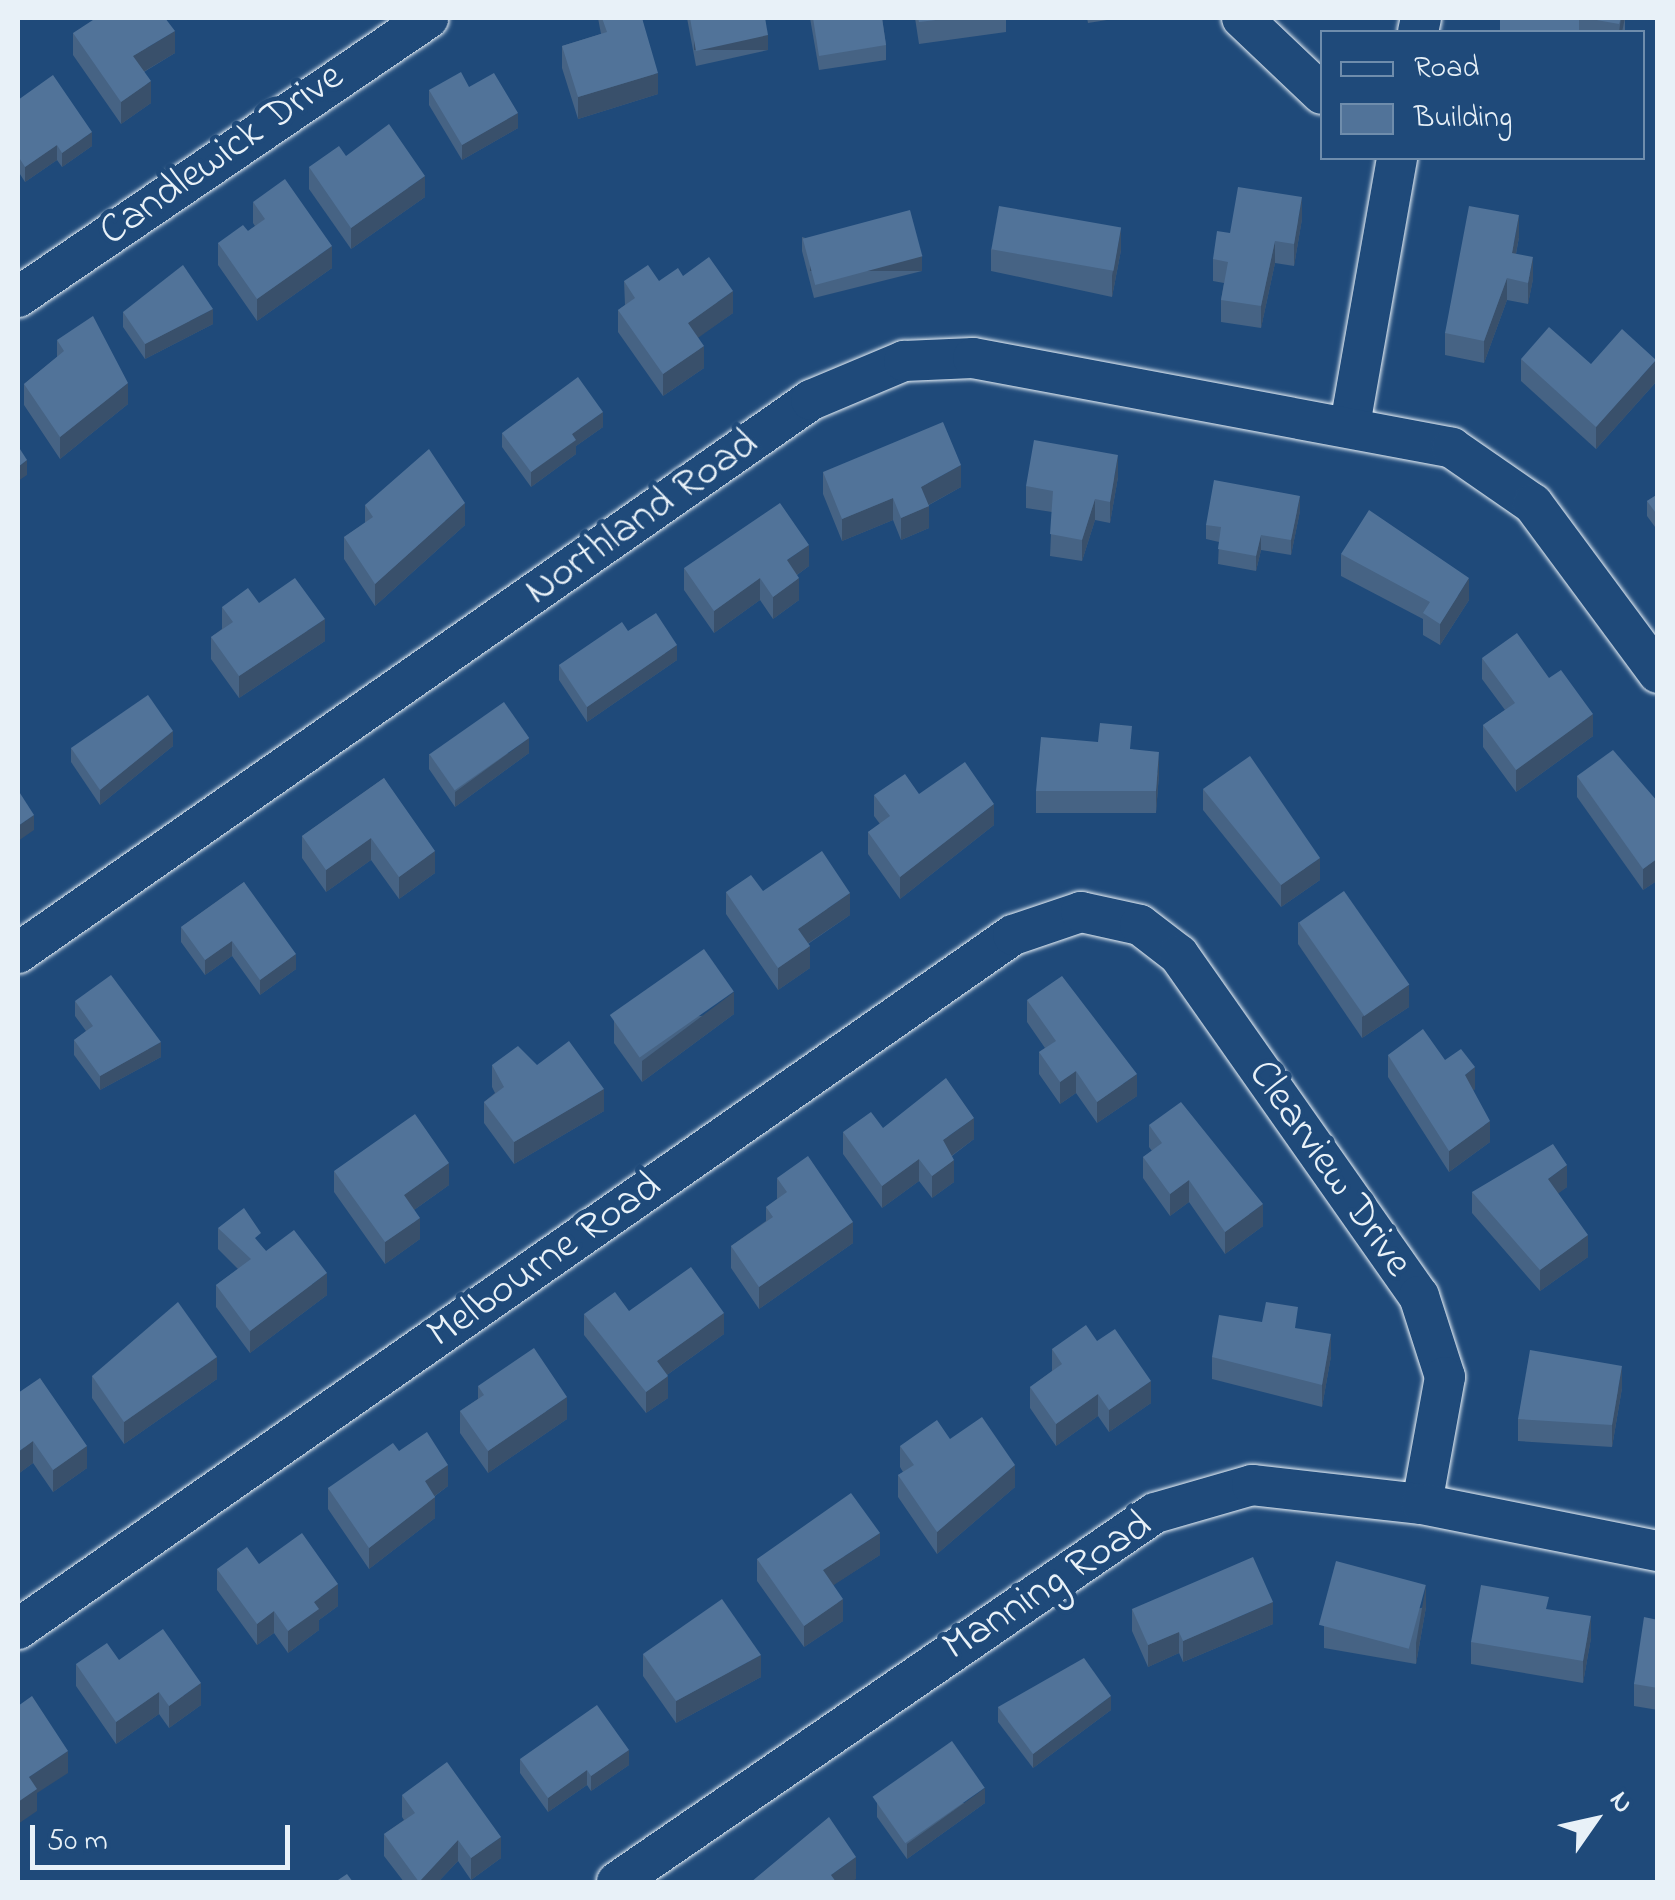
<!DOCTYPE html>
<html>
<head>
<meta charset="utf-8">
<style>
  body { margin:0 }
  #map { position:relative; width:1675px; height:1900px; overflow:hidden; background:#1f4a7a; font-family:"Indie Flower",sans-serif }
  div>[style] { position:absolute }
  .roads { filter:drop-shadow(0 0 2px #e8f1f8) drop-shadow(0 0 2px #e8f1f8) }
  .street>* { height:40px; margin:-20px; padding:0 20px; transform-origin:20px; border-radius:20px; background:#1f4a7a }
  .wall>* { inset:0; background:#466384; transform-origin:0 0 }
  .shaded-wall>* { inset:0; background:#39506b; transform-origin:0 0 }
  .building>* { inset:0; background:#517399; transform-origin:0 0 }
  span { translate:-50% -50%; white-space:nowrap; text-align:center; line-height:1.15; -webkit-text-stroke:9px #1f4a7a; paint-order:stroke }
  .street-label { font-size:42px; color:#e8f1f8 }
  .frame { position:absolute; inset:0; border:20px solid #e8f1f8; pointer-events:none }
  .legend { position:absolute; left:1320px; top:30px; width:325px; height:130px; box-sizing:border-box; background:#1f4a7a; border:2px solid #6f8dac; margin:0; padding:12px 18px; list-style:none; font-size:30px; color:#e8f1f8 }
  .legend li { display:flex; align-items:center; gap:20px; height:50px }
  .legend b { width:50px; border:2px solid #6f8dac }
  .north { position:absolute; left:1545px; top:1770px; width:100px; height:100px; -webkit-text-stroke:8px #1f4a7a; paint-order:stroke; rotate:56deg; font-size:28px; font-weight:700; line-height:40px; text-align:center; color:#e8f1f8 }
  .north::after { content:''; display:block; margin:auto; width:35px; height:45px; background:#e8f1f8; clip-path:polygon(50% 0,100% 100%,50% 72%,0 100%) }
  .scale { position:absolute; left:30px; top:1825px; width:260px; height:45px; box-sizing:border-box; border:5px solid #e8f1f8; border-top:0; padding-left:12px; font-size:30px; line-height:35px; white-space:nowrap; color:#e8f1f8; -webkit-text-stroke:8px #1f4a7a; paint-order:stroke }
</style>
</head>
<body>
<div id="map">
  <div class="roads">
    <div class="street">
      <div style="left:1242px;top:18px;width:110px;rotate:43.5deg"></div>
      <div style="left:1418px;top:32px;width:14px;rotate:-78deg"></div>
      <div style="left:18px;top:297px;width:496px;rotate:-34.2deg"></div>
      <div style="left:1350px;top:425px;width:271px;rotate:-80deg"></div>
      <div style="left:18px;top:953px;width:967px;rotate:-34.89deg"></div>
      <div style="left:811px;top:400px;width:101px;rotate:-22.8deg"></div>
      <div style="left:904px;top:361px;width:69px;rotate:-2.5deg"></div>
      <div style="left:973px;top:358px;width:487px;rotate:10.6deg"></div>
      <div style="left:1452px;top:448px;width:98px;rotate:34.7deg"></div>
      <div style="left:1533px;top:504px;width:210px;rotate:53.5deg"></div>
      <div style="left:18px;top:1629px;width:1213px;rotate:-34.9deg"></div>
      <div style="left:1013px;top:935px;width:72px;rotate:-18.7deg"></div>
      <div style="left:1081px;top:912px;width:60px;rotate:12.4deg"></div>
      <div style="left:1140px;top:925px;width:49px;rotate:37.6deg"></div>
      <div style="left:1179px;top:955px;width:417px;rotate:54.9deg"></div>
      <div style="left:1419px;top:1296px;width:85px;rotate:72.2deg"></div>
      <div style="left:1445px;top:1377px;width:129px;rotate:100.3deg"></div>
      <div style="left:617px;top:1882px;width:652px;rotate:-34.45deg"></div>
      <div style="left:1155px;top:1513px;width:101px;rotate:-16.1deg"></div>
      <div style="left:1252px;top:1485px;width:171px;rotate:6.4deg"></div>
      <div style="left:1422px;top:1504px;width:241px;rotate:11.3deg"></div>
    </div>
  </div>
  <div class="wall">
    <div style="clip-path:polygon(598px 18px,642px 18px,658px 94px,578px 119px,562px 68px,562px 46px,601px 34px)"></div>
    <div style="clip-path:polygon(687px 18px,765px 18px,768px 50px,696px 66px)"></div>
    <div style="clip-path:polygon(810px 18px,882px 18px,886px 45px,886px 60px,819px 70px)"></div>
    <div style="clip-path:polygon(915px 18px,1006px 18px,1006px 32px,919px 44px)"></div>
    <div style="clip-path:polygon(1087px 18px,1107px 18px,1107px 20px,1088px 23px)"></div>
    <div style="left:1500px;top:18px;width:125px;height:14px"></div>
    <div style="clip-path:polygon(73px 33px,175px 53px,144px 72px,151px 103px,121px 124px,73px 55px)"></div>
    <div style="clip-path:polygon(469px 87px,518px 128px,462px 160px,429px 105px,429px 90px)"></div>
    <div style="clip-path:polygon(18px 100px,92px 146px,62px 167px,57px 160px,25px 182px,18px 171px)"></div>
    <div style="clip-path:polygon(346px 156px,425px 197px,351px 249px,309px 189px,309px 167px)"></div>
    <div style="clip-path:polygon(253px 202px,332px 268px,257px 321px,218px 265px,218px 243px,248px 231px,255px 226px,253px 223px)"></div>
    <div style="clip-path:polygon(1302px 219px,1294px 266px,1275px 263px,1261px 328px,1221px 322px,1221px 300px,1224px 283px,1213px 281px,1213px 259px,1230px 233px)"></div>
    <div style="clip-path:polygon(802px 237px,922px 271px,814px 298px,802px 251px)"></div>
    <div style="clip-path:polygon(1519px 237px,1516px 254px,1533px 279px,1528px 304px,1507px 300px,1484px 363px,1445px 355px,1445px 333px)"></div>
    <div style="clip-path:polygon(991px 249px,1121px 250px,1112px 297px,991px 271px)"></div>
    <div style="clip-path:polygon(683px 276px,733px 313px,698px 337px,704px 368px,663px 396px,618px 332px,618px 310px,625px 305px,624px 281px,659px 281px)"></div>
    <div style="clip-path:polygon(123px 312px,213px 324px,145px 359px,123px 327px)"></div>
    <div style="clip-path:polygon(57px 340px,128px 404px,60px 459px,24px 405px,24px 384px,57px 357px)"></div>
    <div style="clip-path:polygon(1521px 359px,1591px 364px,1656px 382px,1596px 449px,1521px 381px)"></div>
    <div style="clip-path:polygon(603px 427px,576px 446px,576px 454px,531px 487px,502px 447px,502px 433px)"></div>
    <div style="clip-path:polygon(823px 472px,961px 487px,929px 505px,929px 528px,901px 540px,893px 520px,842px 541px,823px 494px)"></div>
    <div style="clip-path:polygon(1118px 477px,1110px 523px,1095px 520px,1082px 561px,1050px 556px,1052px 512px,1026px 508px,1026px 486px)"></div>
    <div style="clip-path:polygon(1658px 494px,1658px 531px,1647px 516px,1647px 501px)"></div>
    <div style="clip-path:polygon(365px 505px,465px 525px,375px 606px,344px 559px,344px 537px,365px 523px)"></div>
    <div style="clip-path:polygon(1300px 511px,1291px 555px,1261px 550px,1256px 571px,1218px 564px,1219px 542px,1206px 539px,1206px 525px)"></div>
    <div style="clip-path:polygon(1341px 554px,1469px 600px,1440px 645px,1423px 635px,1423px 619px,1341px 576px)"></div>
    <div style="clip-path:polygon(809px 566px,797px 575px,799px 600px,773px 619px,760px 600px,714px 633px,684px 590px,684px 568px)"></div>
    <div style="clip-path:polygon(259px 603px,325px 641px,239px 698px,211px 659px,211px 637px,222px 629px,222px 607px)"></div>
    <div style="clip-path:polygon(628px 631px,677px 660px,587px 722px,559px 680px,559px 665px)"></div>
    <div style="clip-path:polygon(1482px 658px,1549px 678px,1593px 736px,1516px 792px,1483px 747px,1483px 725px,1505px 710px,1482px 679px)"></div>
    <div style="clip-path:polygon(173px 746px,100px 805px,71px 762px,71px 748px)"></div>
    <div style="clip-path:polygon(1132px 749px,1159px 774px,1156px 813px,1036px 813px,1036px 791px)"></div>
    <div style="clip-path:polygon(529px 753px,455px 807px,429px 769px,429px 754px)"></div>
    <div style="clip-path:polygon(1577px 776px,1658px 802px,1658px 880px,1643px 890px,1577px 797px)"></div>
    <div style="clip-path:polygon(384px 778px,435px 873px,399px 899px,371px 860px,326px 892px,302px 858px,302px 836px)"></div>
    <div style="clip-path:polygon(1203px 789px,1320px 880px,1281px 907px,1203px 810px)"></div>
    <div style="clip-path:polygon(874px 795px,994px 825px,900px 899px,868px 854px,868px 832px,880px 824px,874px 816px)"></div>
    <div style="clip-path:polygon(244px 882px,296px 969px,260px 995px,232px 956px,205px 975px,181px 942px,181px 927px)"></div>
    <div style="clip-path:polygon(763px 891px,850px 915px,808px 944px,810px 968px,778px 990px,726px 914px,726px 892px)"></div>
    <div style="clip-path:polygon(1298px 922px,1409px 1007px,1362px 1038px,1298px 944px)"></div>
    <div style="clip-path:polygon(1027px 1000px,1137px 1096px,1097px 1123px,1076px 1093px,1060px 1104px,1039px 1074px,1039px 1052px,1045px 1048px,1027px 1022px)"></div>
    <div style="clip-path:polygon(75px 1001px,161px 1057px,100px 1090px,74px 1055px,74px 1040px,86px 1031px,75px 1016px)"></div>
    <div style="clip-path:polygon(734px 1014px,642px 1082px,614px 1043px,614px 1021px)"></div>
    <div style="clip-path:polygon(1388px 1055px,1445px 1060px,1475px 1089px,1473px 1090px,1490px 1142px,1449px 1172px,1388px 1077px)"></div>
    <div style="clip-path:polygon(492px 1065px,537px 1065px,604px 1111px,514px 1164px,484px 1123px,484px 1102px,495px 1093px,492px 1087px)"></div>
    <div style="clip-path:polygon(1149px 1125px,1263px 1226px,1225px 1254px,1189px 1202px,1170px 1216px,1143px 1178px,1143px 1157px,1152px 1151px,1149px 1147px)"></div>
    <div style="clip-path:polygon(883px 1128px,974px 1139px,952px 1156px,954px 1182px,932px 1198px,919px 1181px,882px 1208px,843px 1154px,843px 1132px)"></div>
    <div style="clip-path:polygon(334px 1171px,449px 1185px,414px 1210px,420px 1239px,385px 1264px,334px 1192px)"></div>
    <div style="clip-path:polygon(777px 1178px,853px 1243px,759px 1309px,731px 1268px,731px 1246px,766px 1221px,766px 1207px,777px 1199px)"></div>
    <div style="clip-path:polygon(1567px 1187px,1558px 1193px,1588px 1257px,1540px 1291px,1472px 1213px,1472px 1192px)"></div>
    <div style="clip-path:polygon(218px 1228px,261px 1246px,266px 1251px,327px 1295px,250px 1353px,216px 1307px,216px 1285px,238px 1269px,218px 1249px)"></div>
    <div style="clip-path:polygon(629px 1311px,724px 1334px,667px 1375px,668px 1398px,646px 1413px,584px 1335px,584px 1314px)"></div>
    <div style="clip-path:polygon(1298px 1329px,1331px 1356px,1322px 1407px,1212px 1379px,1212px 1357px)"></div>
    <div style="clip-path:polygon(1097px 1341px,1151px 1403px,1109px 1432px,1098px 1416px,1056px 1446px,1030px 1408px,1030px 1387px,1052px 1371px,1052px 1349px)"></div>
    <div style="clip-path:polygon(92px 1376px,217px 1379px,124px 1444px,92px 1398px)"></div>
    <div style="clip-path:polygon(40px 1378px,87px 1468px,53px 1492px,33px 1463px,18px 1474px)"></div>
    <div style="clip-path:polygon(478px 1386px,567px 1419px,488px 1473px,460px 1433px,460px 1411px,478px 1399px)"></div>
    <div style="clip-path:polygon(1622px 1388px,1612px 1447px,1518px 1441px,1518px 1419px)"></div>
    <div style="clip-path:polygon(900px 1446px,1015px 1487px,937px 1554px,898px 1497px,898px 1475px,903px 1472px,900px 1467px)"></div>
    <div style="clip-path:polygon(399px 1451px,448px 1486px,435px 1496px,435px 1518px,369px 1569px,328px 1509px,328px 1488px)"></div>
    <div style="clip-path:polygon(880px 1555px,833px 1585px,843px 1621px,804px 1647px,757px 1581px,757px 1559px)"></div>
    <div style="clip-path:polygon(259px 1564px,338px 1606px,319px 1620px,319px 1630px,288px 1653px,274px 1633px,257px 1645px,217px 1590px,217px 1569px)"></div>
    <div style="clip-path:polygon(1426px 1607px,1416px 1664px,1324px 1648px,1324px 1626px)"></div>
    <div style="clip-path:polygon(1132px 1609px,1273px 1624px,1183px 1662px,1179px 1653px,1148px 1667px,1132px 1631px)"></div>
    <div style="clip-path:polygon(1549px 1610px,1591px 1638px,1583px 1683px,1471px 1664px,1471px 1642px)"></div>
    <div style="clip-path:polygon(1658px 1620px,1658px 1710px,1634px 1706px,1634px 1684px)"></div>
    <div style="clip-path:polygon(643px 1654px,761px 1677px,676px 1723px,643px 1676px)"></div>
    <div style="clip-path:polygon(119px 1660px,201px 1705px,169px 1728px,159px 1714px,116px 1744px,76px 1686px,76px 1664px)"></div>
    <div style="clip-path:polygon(998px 1707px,1111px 1710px,1033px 1768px,998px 1722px)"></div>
    <div style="clip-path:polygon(520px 1759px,629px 1765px,591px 1791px,587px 1785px,548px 1812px,520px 1773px)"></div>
    <div style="clip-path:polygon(402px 1795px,501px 1858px,471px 1880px,458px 1861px,438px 1882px,404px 1882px,384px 1856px,384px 1834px,404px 1820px,402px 1817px)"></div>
    <div style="clip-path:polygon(877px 1803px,985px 1803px,907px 1859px,877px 1817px)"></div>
  </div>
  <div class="shaded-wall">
    <div style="clip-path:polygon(1621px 18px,1625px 18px,1622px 32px,1619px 32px)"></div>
    <div style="clip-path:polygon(175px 31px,175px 53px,133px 78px,133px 56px)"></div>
    <div style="left:768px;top:35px;width:15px;height:74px;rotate:90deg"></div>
    <div style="clip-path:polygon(658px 73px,658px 94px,578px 119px,578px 97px)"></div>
    <div style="clip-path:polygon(151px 81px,151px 103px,121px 124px,121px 102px)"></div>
    <div style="clip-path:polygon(518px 113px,518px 128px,462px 160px,462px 145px)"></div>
    <div style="clip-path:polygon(92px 132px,92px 146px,62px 167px,62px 153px)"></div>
    <div style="clip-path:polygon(57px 145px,57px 160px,25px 182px,25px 167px)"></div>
    <div style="clip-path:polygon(425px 176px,425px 197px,351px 249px,351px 228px)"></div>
    <div style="clip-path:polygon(1302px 197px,1302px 219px,1294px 266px,1294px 244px)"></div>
    <div style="clip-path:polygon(1519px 215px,1519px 237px,1512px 275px,1512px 253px)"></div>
    <div style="clip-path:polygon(1121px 228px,1121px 250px,1112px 297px,1112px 276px)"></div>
    <div style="clip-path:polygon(1275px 241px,1275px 263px,1261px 328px,1261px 306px)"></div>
    <div style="clip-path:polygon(332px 246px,332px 268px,257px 321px,257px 299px)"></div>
    <div style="left:922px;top:256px;width:15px;height:112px;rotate:90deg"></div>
    <div style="clip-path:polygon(1533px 257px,1533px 279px,1528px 304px,1528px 283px)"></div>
    <div style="clip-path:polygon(1507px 278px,1507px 300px,1484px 363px,1484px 341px)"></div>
    <div style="clip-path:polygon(733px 291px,733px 313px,688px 345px,688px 323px)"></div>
    <div style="clip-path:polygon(213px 309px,213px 324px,145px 359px,145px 344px)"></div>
    <div style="clip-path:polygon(704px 346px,704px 368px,663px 396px,663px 374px)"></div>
    <div style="clip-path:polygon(1656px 360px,1656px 382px,1596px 449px,1596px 427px)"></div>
    <div style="clip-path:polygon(128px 383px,128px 404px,60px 459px,60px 437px)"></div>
    <div style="clip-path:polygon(603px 412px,603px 427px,576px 446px,576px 454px,531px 487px,531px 472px,572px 434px)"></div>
    <div style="clip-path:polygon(1118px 455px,1118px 477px,1110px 523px,1110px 502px)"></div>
    <div style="clip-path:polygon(27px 460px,27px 475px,18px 481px,18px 467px)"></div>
    <div style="clip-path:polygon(961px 465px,961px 487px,921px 509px,921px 487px)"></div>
    <div style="clip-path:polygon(1300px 496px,1300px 511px,1291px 555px,1291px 540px)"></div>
    <div style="clip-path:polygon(893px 498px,893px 520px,842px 541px,842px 519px)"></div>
    <div style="clip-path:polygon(1095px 499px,1095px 520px,1082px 561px,1082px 540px)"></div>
    <div style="clip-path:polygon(465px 503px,465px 525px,375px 606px,375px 584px)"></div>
    <div style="clip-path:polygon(929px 506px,929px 528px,901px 540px,901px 518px)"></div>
    <div style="clip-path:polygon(1261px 535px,1261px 550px,1256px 571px,1256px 556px)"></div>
    <div style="clip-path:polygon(809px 545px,809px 566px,787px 582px,787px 560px)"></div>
    <div style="clip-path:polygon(760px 578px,760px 600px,714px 633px,714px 611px)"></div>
    <div style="clip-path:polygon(799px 578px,799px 600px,773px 619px,773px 597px)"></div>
    <div style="clip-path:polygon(1469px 578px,1469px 600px,1440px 645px,1440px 624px)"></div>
    <div style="clip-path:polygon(325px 619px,325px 641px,239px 698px,239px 676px)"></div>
    <div style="clip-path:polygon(677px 645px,677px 660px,587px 722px,587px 707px)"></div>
    <div style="clip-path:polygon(1593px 714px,1593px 736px,1516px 792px,1516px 770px)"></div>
    <div style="clip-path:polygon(173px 731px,173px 746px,100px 805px,100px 790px)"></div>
    <div style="clip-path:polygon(529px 738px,529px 753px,455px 807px,455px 792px)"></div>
    <div style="clip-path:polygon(1159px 752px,1159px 774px,1156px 813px,1156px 791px)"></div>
    <div style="clip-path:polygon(994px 804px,994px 825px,900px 899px,900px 877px)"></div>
    <div style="clip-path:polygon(34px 815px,34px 830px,18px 841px,18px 826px)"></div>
    <div style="clip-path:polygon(371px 838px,371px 860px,326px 892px,326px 870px)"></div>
    <div style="clip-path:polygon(435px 851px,435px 873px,399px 899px,399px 877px)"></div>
    <div style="clip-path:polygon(1320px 858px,1320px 880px,1281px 907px,1281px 885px)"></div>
    <div style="clip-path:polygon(1658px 858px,1658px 880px,1643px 890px,1643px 869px)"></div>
    <div style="clip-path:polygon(850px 893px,850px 915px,798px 950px,798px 929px)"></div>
    <div style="clip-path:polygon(232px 941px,232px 956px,205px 975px,205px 960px)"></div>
    <div style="clip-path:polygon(810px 946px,810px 968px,778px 990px,778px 968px)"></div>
    <div style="clip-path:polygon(296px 954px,296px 969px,260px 995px,260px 980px)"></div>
    <div style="clip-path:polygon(1409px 985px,1409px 1007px,1362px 1038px,1362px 1017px)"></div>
    <div style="clip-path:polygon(734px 992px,734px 1014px,642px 1082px,642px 1061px)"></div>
    <div style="clip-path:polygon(161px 1042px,161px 1057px,100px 1090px,100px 1076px)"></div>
    <div style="clip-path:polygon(1475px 1067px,1475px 1089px,1465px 1096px,1465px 1075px)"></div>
    <div style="clip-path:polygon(1076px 1071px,1076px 1093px,1060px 1104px,1060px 1082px)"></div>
    <div style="clip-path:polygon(1137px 1074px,1137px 1096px,1097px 1123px,1097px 1102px)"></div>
    <div style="clip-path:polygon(604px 1089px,604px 1111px,514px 1164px,514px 1142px)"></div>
    <div style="clip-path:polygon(974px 1118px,974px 1139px,943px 1162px,943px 1140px)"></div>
    <div style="clip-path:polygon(1490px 1121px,1490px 1142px,1449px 1172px,1449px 1151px)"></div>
    <div style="clip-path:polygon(919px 1159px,919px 1181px,882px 1208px,882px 1186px)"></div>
    <div style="clip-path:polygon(954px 1160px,954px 1182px,932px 1198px,932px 1176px)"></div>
    <div style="clip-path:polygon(449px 1163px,449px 1185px,404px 1217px,404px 1195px)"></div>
    <div style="clip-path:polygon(1567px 1165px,1567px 1187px,1548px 1201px,1548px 1179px)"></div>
    <div style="clip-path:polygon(1189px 1180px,1189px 1202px,1170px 1216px,1170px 1194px)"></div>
    <div style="clip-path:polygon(1263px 1204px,1263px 1226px,1225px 1254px,1225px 1232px)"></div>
    <div style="clip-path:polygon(420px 1218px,420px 1239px,385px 1264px,385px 1242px)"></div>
    <div style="clip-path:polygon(853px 1222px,853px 1243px,759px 1309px,759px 1287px)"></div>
    <div style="clip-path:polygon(1588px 1235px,1588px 1257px,1540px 1291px,1540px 1270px)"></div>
    <div style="clip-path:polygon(327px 1273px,327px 1295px,250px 1353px,250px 1331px)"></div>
    <div style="clip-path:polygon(724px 1313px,724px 1334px,657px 1382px,657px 1361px)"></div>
    <div style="clip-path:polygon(1331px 1334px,1331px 1356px,1322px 1407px,1322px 1385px)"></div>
    <div style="clip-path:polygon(217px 1357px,217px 1379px,124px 1444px,124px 1422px)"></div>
    <div style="clip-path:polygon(1622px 1366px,1622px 1388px,1612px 1447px,1612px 1425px)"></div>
    <div style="clip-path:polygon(668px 1376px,668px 1398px,646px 1413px,646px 1392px)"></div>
    <div style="clip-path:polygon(1151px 1381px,1151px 1403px,1109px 1432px,1109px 1410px)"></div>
    <div style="clip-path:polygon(1098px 1394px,1098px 1416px,1056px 1446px,1056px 1424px)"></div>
    <div style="clip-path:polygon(567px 1397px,567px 1419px,488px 1473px,488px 1451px)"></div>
    <div style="clip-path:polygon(33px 1441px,33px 1463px,18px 1474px,18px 1452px)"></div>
    <div style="clip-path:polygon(87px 1446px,87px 1468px,53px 1492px,53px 1470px)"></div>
    <div style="clip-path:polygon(448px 1465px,448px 1486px,425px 1503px,425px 1481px)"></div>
    <div style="clip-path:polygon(1015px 1465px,1015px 1487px,937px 1554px,937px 1532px)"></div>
    <div style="clip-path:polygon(435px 1497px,435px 1518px,369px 1569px,369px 1548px)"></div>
    <div style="clip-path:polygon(880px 1533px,880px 1555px,823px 1592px,823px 1570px)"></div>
    <div style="clip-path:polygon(338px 1584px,338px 1606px,319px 1620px,319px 1630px,288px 1653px,288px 1631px,314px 1602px)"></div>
    <div style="clip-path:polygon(1426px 1585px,1426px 1607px,1416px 1664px,1416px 1643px)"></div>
    <div style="clip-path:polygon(843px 1599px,843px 1621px,804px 1647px,804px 1626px)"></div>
    <div style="clip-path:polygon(1273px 1602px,1273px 1624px,1183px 1662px,1183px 1641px)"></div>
    <div style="clip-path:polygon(274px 1611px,274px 1633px,257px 1645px,257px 1624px)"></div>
    <div style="clip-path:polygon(1591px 1616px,1591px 1638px,1583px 1683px,1583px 1661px)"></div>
    <div style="clip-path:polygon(1179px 1632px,1179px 1653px,1148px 1667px,1148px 1645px)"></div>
    <div style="clip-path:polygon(761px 1655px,761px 1677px,676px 1723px,676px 1701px)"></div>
    <div style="clip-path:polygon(201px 1683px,201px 1705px,169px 1728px,169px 1706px)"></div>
    <div style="clip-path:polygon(159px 1692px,159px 1714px,116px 1744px,116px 1722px)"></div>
    <div style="clip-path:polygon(1111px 1696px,1111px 1710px,1033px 1768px,1033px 1754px)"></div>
    <div style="clip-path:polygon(629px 1750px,629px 1765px,591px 1791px,591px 1776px)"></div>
    <div style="clip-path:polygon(68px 1751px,68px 1773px,37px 1793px,37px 1811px,18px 1824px,18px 1802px,29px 1777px)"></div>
    <div style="clip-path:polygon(587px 1770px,587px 1785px,548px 1812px,548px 1798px)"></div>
    <div style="clip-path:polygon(985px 1788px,985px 1803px,907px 1859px,907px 1844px)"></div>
    <div style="clip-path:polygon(501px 1837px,501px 1858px,471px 1880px,471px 1858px)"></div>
    <div style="clip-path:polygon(458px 1840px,458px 1861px,438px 1882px,419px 1882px)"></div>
    <div style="clip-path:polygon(856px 1857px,856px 1879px,852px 1882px,831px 1882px,831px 1875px)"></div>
  </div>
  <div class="building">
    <div style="clip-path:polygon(96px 18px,165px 18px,175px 31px,133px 56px,151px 81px,121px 102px,73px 33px)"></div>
    <div style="clip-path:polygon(602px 18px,642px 18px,658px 73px,578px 97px,562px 46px,607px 32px)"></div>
    <div style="clip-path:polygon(690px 18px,765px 18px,768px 35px,696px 51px)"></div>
    <div style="clip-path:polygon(813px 18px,882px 18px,886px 45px,819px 56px)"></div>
    <div style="clip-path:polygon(918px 18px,953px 18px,919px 22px)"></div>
    <div style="left:1500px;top:18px;width:79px;height:14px"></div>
    <div style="clip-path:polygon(1585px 18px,1621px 18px,1619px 24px)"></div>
    <div style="clip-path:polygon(461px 72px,469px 87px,494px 73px,518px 113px,462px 145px,429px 90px)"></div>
    <div style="clip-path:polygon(53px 75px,92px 132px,62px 153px,57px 145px,25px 167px,18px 156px,18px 100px)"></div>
    <div style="clip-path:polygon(389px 124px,425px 176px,351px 228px,309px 167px,339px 146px,346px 156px)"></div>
    <div style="clip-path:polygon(285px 179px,332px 246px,257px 299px,218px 243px,243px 225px,248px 231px,265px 219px,253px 202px)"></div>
    <div style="clip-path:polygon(1238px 187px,1302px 197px,1294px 244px,1275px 241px,1261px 306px,1221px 300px,1228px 262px,1213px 259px,1217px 231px,1230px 233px)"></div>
    <div style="left:999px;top:206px;width:124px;height:44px;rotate:10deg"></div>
    <div style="clip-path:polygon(1469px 206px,1519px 215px,1512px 253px,1533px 257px,1528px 283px,1507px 278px,1484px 341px,1445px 333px)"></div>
    <div style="left:910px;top:210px;width:48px;height:111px;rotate:75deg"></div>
    <div style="clip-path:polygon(709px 257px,733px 291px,688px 323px,704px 346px,663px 374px,618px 310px,635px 298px,624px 281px,648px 265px,659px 281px,678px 268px,683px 276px)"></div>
    <div style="clip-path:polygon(183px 265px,213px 309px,145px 344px,123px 312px)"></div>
    <div style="clip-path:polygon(93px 316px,128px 383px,60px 437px,24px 384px,64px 351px,57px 340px)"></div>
    <div style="clip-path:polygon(1549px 327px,1591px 364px,1622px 329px,1656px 360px,1596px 427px,1521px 359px)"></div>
    <div style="clip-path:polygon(578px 377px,603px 412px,572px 434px,576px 440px,531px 472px,502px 433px)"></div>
    <div style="clip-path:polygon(943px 422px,961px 465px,921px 487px,929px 506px,901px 518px,893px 498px,842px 519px,823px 472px)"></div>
    <div style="clip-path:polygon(1034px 440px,1118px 455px,1110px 502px,1095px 499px,1082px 540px,1050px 534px,1053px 491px,1026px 486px)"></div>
    <div style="clip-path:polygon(18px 446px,27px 460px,18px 467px)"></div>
    <div style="clip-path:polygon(429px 449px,465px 503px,375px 584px,344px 537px,373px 517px,365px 505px)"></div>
    <div style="clip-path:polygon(1214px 480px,1300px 496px,1291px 540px,1261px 535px,1256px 556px,1218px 549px,1221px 527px,1206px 525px)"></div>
    <div style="clip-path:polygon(1658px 494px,1658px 516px,1647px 501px)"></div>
    <div style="clip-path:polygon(780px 503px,809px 545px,787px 560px,799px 578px,773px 597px,760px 578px,714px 611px,684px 568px)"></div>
    <div style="clip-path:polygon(1369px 510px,1469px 578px,1440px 624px,1423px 613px,1430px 602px,1341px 554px)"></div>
    <div style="clip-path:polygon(295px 578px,325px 619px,239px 676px,211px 637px,233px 622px,222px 607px,248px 588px,259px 603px)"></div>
    <div style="clip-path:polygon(656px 613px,677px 645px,587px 707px,559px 665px,622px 622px,628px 631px)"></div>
    <div style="clip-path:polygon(1517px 633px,1549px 678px,1561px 670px,1593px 714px,1516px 770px,1483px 725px,1515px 703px,1482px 658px)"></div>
    <div style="clip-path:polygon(148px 695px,173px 731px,100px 790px,71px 748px)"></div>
    <div style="left:504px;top:702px;width:44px;height:91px;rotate:55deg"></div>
    <div style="clip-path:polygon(1100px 723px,1132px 726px,1130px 749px,1159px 752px,1156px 791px,1036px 791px,1041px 737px,1098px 742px)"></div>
    <div style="clip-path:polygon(1613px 750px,1658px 802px,1658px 858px,1643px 869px,1577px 776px)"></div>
    <div style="clip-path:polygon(1250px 756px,1320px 858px,1281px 885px,1203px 789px)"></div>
    <div style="clip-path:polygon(965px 762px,994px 804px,900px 877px,868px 832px,890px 816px,874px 795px,905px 774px,919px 794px)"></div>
    <div style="clip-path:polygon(384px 778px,435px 851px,399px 877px,371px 838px,326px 870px,302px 836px)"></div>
    <div style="clip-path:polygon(18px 790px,34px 815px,18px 826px)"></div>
    <div style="clip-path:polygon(822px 851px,850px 893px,798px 929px,810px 946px,778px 968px,726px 892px,751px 875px,763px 891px)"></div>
    <div style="clip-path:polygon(244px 882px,296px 954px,260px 980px,232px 941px,205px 960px,181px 927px)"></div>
    <div style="left:1344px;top:891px;width:114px;height:55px;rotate:55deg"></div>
    <div style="left:704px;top:949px;width:52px;height:115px;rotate:55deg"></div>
    <div style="clip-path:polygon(111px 975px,161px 1042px,100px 1076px,74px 1040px,93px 1026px,75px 1001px)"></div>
    <div style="clip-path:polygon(1062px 976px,1137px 1074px,1097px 1102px,1076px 1071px,1060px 1082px,1039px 1052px,1056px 1041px,1027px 1000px)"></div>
    <div style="clip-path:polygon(1423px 1029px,1445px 1060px,1461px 1049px,1475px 1067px,1465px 1075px,1490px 1121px,1449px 1151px,1388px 1055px)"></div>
    <div style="clip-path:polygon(569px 1041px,604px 1089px,514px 1142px,484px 1102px,504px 1087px,492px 1065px,518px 1046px,537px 1065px)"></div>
    <div style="clip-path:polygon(946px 1078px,974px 1118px,943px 1140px,954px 1160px,932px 1176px,919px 1159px,882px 1186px,843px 1132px,871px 1112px,883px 1128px)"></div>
    <div style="clip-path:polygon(1181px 1102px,1263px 1204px,1225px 1232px,1189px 1180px,1170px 1194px,1143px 1157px,1162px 1143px,1149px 1125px)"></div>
    <div style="clip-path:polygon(415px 1114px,449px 1163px,404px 1195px,420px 1218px,385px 1242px,334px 1171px)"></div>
    <div style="clip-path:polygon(1553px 1144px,1567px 1165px,1548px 1179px,1588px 1235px,1540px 1270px,1472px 1192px)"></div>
    <div style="clip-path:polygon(808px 1156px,853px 1222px,759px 1287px,731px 1246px,773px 1217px,766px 1207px,787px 1192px,777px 1178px)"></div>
    <div style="clip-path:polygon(244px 1208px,261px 1233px,255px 1238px,266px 1251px,294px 1230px,327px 1273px,250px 1331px,216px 1285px,251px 1259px,218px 1228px)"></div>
    <div style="clip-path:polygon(691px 1267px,724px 1313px,657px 1361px,668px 1376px,646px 1392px,584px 1314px,615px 1292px,629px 1311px)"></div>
    <div style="clip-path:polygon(178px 1302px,217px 1357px,124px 1422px,92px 1376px)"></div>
    <div style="clip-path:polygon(1266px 1302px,1298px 1307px,1295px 1328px,1331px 1334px,1322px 1385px,1212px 1357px,1219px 1315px,1262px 1322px)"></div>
    <div style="clip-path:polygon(1086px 1325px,1097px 1341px,1115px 1329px,1151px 1381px,1109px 1410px,1098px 1394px,1056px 1424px,1030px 1387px,1062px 1364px,1052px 1349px)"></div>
    <div style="clip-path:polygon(534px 1348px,567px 1397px,488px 1451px,460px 1411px,484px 1395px,478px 1386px)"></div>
    <div style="clip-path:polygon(1530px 1350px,1622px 1366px,1612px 1425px,1518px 1419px)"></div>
    <div style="clip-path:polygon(40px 1378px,87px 1446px,53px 1470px,33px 1441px,18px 1452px,18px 1393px)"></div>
    <div style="clip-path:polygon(982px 1417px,1015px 1465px,937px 1532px,898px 1475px,914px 1465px,900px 1446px,937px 1420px,950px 1439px)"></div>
    <div style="clip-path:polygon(427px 1432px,448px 1465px,425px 1481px,435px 1497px,369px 1548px,328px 1488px,393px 1443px,399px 1451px)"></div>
    <div style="clip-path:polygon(851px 1493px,880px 1533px,823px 1570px,843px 1599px,804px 1626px,757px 1559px)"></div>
    <div style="clip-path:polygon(302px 1533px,338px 1584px,314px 1602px,319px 1609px,288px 1631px,274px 1611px,257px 1624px,217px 1569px,247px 1547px,259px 1564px)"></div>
    <div style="clip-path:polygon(1253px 1557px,1273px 1602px,1183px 1641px,1179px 1632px,1148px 1645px,1132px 1609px)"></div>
    <div style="left:1336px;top:1561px;width:93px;height:66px;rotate:15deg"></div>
    <div style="clip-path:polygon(1481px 1585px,1549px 1597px,1546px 1609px,1591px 1616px,1583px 1661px,1471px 1642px)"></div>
    <div style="clip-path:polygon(722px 1599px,761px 1655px,676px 1701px,643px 1654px)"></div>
    <div style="clip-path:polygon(1644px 1617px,1658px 1620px,1658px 1688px,1634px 1684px)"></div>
    <div style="clip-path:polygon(163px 1629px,201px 1683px,169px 1706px,159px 1692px,116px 1722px,76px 1664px,107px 1643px,119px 1660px)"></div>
    <div style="clip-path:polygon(1084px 1658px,1111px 1696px,1033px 1754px,998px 1707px)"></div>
    <div style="clip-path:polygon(32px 1696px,68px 1751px,29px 1777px,37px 1789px,18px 1802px,18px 1706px)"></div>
    <div style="clip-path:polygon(597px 1705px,629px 1750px,591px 1776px,587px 1770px,548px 1798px,520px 1759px)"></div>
    <div style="left:952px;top:1741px;width:57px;height:97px;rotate:55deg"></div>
    <div style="clip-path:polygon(447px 1762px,501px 1837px,471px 1858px,458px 1840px,419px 1882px,384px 1834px,415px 1813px,402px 1795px)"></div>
    <div style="clip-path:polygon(829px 1817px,856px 1857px,831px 1875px,836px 1882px,751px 1882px)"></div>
    <div style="clip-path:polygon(347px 1874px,353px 1882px,335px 1882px)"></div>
  </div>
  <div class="street-label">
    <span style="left:222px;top:155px;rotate:-35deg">Candlewick Drive</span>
    <span style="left:642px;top:518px;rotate:-35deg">Northland Road</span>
    <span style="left:1329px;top:1169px;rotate:55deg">Clearview Drive</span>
    <span style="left:545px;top:1261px;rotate:-35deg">Melbourne Road</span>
    <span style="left:1048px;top:1587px;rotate:-33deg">Manning Road</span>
  </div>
  <div class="frame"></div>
  <ul class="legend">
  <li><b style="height:12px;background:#1f4a7a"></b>Road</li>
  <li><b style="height:28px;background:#517399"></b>Building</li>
  </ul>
  <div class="north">N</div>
  <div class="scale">50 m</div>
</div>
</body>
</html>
